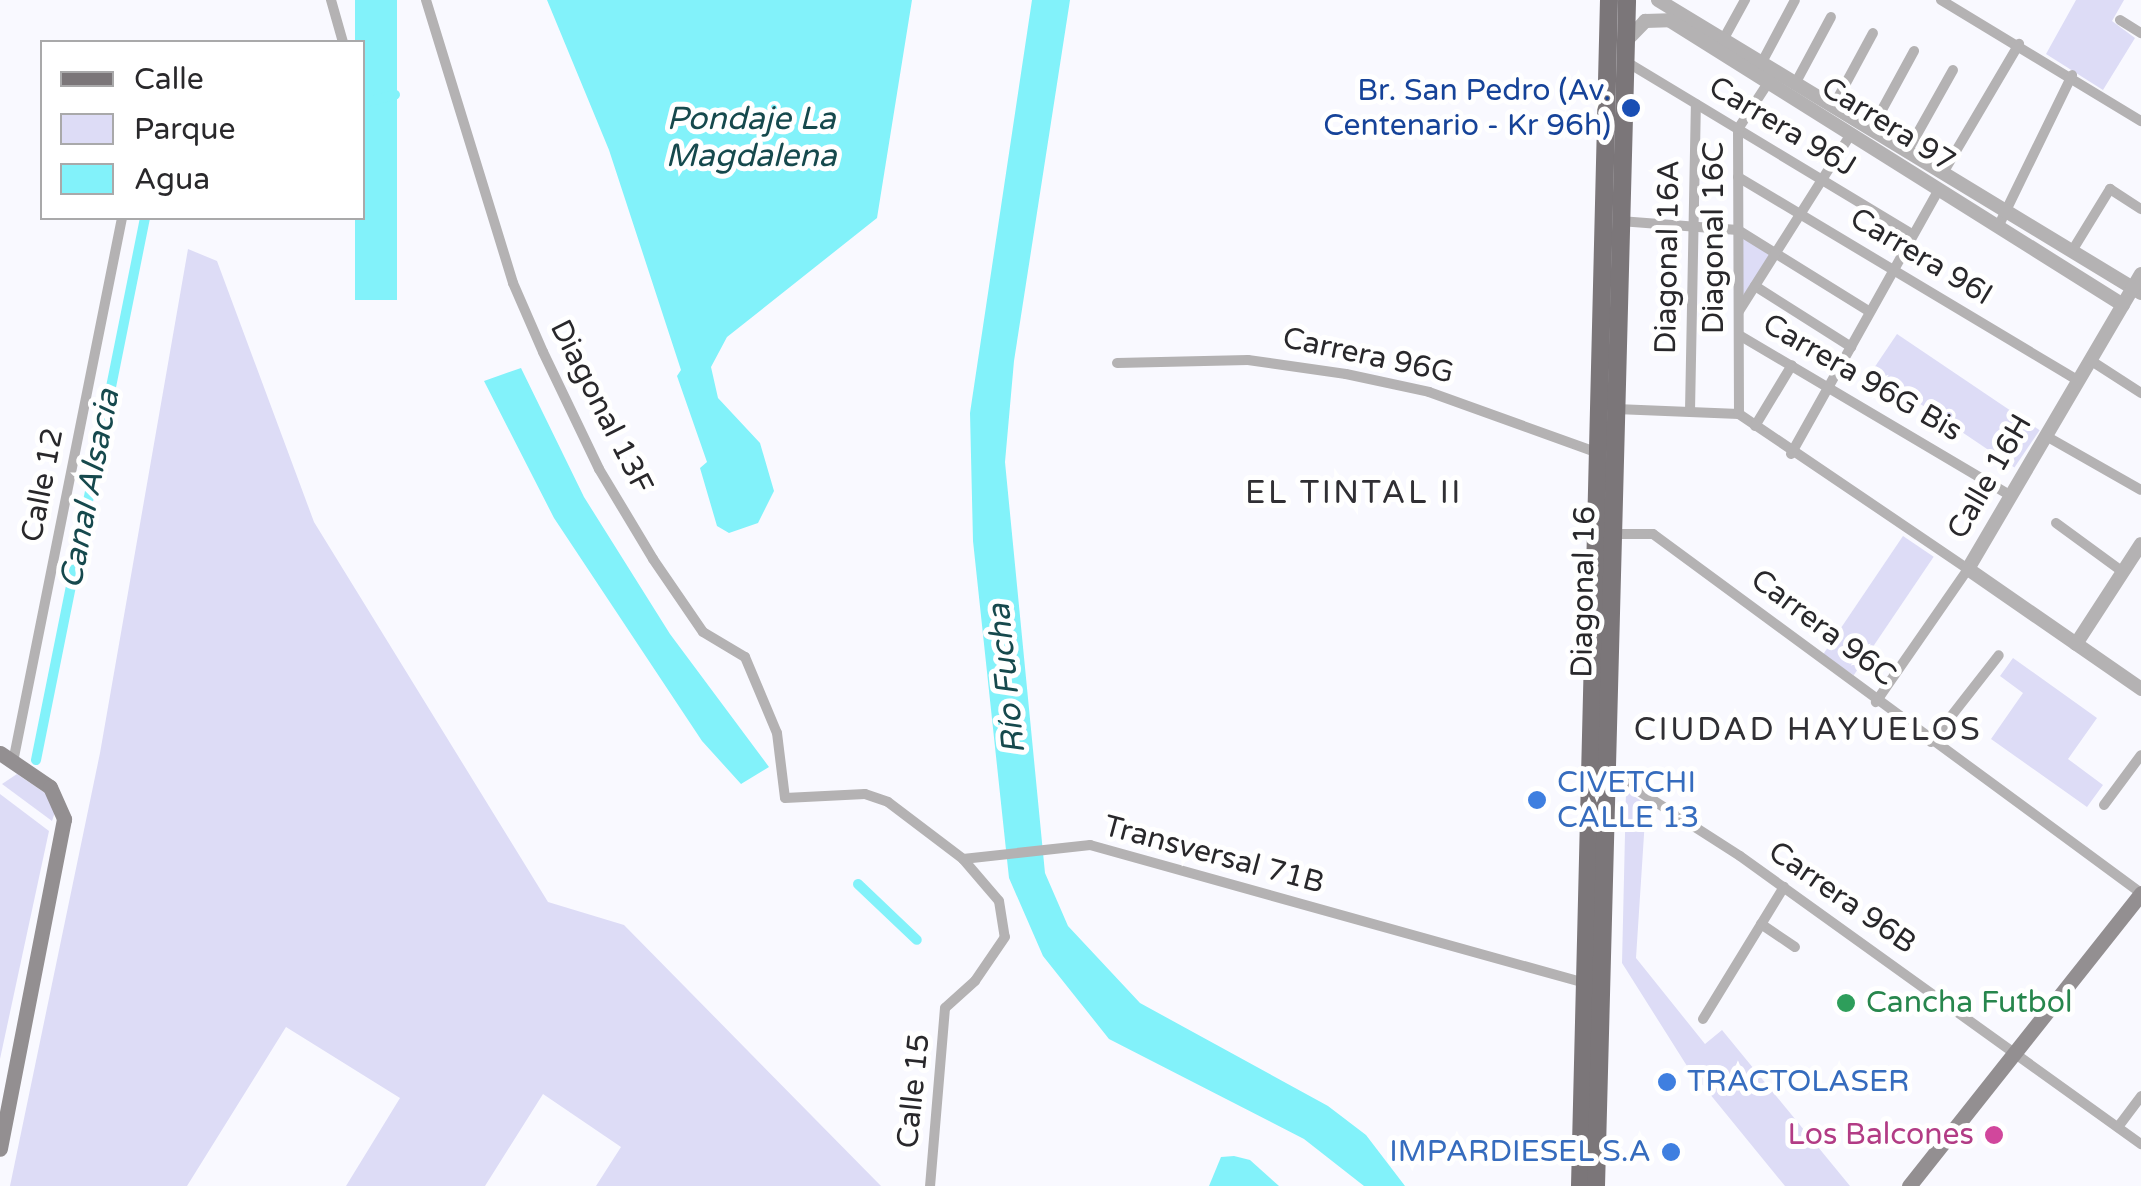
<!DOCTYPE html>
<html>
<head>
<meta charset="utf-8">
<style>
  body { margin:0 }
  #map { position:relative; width:2141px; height:1186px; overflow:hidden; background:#f9f9ff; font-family:"Varela Round",sans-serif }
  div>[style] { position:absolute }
  .green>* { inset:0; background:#dddcf6; transform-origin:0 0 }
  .water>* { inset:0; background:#82f2fa; transform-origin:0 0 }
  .canal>* { height:10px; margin:-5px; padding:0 5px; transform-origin:5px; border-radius:5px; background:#82f2fa }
  .minor>* { height:10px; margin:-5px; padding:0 5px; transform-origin:5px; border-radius:5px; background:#b4b2b3 }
  .tertiary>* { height:14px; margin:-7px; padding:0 7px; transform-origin:7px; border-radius:7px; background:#b4b2b3 }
  .secondary>* { height:15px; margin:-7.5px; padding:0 7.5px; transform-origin:7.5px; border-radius:7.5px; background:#938f91 }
  .primary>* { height:18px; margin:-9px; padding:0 9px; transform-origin:9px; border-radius:9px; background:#7b7679 }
  .dots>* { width:28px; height:28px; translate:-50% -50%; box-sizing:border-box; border:5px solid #fff; border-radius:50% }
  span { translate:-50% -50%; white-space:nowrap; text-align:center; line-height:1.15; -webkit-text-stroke:10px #fff; paint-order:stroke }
  .transit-label { font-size:30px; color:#164399 }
  .right { translate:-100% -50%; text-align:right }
  .street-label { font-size:30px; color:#29282b }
  .shop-label { font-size:30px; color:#366cbe }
  .left { translate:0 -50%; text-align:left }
  .leisure-label { font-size:30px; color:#27864d }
  .hotel-label { font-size:30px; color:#b23c85 }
  .water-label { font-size:32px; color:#16494d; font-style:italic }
  .neighbourhood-label { font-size:32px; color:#302f34; letter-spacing:2.5px }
  .legend { position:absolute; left:40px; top:40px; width:325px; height:180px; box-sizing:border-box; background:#fff; border:2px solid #a9a9aa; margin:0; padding:12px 18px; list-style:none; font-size:30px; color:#29282b }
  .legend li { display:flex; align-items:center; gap:20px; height:50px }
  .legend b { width:50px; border:2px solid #a9a9aa }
</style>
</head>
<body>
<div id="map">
  <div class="green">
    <div style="clip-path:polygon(2076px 0,2124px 0,2112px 21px,2135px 38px,2103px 90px,2046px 54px)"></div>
    <div style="clip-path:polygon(1743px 237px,1772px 257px,1743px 300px)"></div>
    <div style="clip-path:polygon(188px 249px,217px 261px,314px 522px,548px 902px,624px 925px,881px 1186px,596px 1186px,621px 1147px,543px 1094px,485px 1186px,346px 1186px,400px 1098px,286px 1027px,187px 1186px,10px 1186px,100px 753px)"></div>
    <div style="left:1897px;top:334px;width:172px;height:45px;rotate:34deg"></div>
    <div style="left:1903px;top:536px;width:37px;height:143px;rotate:34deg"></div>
    <div style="clip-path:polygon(2013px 658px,2097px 718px,2068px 759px,2103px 785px,2087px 807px,1991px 739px,2023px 693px,2000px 676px)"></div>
    <div style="clip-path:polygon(17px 774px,48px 795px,56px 809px,52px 821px,2px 784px)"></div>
    <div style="clip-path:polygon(1626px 791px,1646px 804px,1636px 958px,1705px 1044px,1722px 1030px,1850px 1186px,1785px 1186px,1687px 1066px,1622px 963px)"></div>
    <div style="clip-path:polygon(0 794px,49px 831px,0 1059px)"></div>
  </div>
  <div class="water">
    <div style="left:355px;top:0;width:42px;height:300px"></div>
    <div style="clip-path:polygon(547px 0,912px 0,877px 218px,727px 337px,711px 367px,718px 398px,760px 443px,774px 491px,758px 523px,729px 533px,717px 526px,700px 468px,707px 462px,677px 376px,681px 370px,609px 150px)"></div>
    <div style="clip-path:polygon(1032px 0,1070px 0,1014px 361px,1005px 462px,1045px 873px,1068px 926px,1140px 1003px,1328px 1106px,1366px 1135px,1405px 1186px,1364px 1186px,1304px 1139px,1109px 1039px,1043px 956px,1009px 878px,973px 541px,970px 413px)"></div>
    <div style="clip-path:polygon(521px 368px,584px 497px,670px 634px,769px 767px,741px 784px,702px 741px,554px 518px,484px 381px)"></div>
    <div style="clip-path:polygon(1234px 1156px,1250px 1160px,1279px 1186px,1209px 1186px,1221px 1157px)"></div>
  </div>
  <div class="canal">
    <div style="left:362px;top:103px;width:34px;rotate:-14deg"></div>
    <div style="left:36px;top:760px;width:553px;rotate:-78.63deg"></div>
    <div style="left:858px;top:884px;width:81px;rotate:43.5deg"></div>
  </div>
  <div class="minor">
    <div style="left:331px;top:0;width:44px;rotate:74.1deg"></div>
    <div style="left:426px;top:0;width:296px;rotate:72.9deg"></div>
    <div style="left:513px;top:283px;width:75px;rotate:66.5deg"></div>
    <div style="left:543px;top:352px;width:130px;rotate:64.4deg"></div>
    <div style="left:599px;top:469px;width:105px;rotate:59deg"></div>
    <div style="left:653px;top:559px;width:88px;rotate:55.6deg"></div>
    <div style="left:703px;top:632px;width:49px;rotate:30.8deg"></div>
    <div style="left:745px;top:657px;width:82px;rotate:67.2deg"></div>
    <div style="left:777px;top:733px;width:65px;rotate:83deg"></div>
    <div style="left:785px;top:798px;width:80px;rotate:-2.9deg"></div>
    <div style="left:865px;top:794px;width:24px;rotate:19deg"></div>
    <div style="left:888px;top:802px;width:94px;rotate:37.2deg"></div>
    <div style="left:963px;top:859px;width:55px;rotate:49.4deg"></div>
    <div style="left:999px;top:901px;width:36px;rotate:81deg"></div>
    <div style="left:1005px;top:937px;width:53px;rotate:124.3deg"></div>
    <div style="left:975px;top:981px;width:40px;rotate:138deg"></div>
    <div style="left:945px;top:1008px;width:179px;rotate:94.8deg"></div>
    <div style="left:1941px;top:0;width:234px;rotate:31.2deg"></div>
    <div style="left:2120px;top:20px;width:25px;rotate:32deg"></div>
    <div style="left:1723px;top:40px;width:46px;rotate:-61.2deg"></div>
    <div style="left:1625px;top:61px;width:336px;rotate:31.1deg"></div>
    <div style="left:1761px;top:64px;width:72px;rotate:-62deg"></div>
    <div style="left:1795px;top:84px;width:76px;rotate:-61.8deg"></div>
    <div style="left:1833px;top:107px;width:84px;rotate:-61.6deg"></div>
    <div style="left:1871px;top:130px;width:90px;rotate:-61.4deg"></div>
    <div style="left:1907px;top:152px;width:94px;rotate:-60.7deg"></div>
    <div style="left:1943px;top:173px;width:150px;rotate:-59.5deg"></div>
    <div style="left:1738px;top:177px;width:397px;rotate:30.9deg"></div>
    <div style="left:1620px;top:221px;width:118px;rotate:4.4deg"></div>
    <div style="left:1738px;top:230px;width:155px;rotate:31.8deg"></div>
    <div style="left:1998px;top:227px;width:169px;rotate:-64deg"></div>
    <div style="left:2072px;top:251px;width:73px;rotate:-58.5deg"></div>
    <div style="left:2110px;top:189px;width:37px;rotate:33deg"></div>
    <div style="left:1755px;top:286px;width:114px;rotate:32.4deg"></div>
    <div style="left:1739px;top:311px;width:209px;rotate:-57.7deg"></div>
    <div style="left:1739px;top:335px;width:316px;rotate:30.6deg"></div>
    <div style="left:2090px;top:360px;width:61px;rotate:32.9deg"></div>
    <div style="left:1117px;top:363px;width:131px;rotate:-1.3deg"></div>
    <div style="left:1248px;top:360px;width:99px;rotate:8.1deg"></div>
    <div style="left:1346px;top:374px;width:85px;rotate:12.2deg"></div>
    <div style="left:1429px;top:392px;width:180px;rotate:19.8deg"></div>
    <div style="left:1616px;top:409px;width:123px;rotate:2.3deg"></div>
    <div style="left:1690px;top:411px;width:307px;rotate:-88.9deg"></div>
    <div style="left:1739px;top:414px;width:277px;rotate:34.1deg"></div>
    <div style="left:1968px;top:569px;width:162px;rotate:124.7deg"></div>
    <div style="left:1739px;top:414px;width:285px;rotate:-90.2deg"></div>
    <div style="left:1738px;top:129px;width:59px;rotate:-56.9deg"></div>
    <div style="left:1755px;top:426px;width:71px;rotate:-58.8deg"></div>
    <div style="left:2046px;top:436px;width:109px;rotate:29.6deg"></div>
    <div style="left:1791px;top:454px;width:304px;rotate:-60.8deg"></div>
    <div style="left:2056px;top:523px;width:83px;rotate:36.2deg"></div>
    <div style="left:1613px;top:534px;width:40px"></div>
    <div style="left:1653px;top:534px;width:606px;rotate:36.34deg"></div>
    <div style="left:1931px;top:742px;width:110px;rotate:-52deg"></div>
    <div style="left:13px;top:762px;width:555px;rotate:-78.67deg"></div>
    <div style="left:1606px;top:770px;width:159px;rotate:32.7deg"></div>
    <div style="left:1740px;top:856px;width:494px;rotate:35.7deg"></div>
    <div style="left:2104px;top:805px;width:62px;rotate:-53.5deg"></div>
    <div style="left:963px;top:859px;width:128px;rotate:-6.3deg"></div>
    <div style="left:1090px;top:845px;width:514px;rotate:15.58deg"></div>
    <div style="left:1761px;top:924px;width:41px;rotate:34.1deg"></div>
    <div style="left:1703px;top:1019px;width:155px;rotate:-58.5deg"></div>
    <div style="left:2118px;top:1127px;width:39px;rotate:-53deg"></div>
  </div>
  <div class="tertiary">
    <div style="left:1658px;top:0;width:565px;rotate:31.24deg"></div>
    <div style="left:1626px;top:41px;width:28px;rotate:-46deg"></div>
    <div style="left:1645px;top:21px;width:24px;rotate:-2deg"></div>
    <div style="left:1669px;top:20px;width:536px;rotate:32.12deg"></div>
    <div style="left:2141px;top:274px;width:342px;rotate:120.4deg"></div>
    <div style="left:1968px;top:569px;width:211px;rotate:34.7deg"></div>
    <div style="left:2076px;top:644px;width:119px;rotate:-57deg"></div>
  </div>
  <div class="secondary">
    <div style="left:0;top:753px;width:60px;rotate:34.2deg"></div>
    <div style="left:50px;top:787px;width:35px;rotate:66deg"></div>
    <div style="left:64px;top:819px;width:336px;rotate:101deg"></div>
    <div style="left:1909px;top:1186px;width:374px;rotate:-51.6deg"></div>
  </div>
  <div class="primary">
    <div style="left:1580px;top:1186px;width:1186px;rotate:-88.6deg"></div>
    <div style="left:1596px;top:1186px;width:1186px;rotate:-88.5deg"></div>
  </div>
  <div class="dots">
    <div style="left:1631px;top:108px;background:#1a4fb4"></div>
    <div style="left:1537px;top:800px;background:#3f7fe0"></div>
    <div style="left:1846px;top:1003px;background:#2e9e5b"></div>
    <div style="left:1667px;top:1082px;background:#3f7fe0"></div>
    <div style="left:1994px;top:1135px;background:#d1479c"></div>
    <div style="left:1671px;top:1152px;background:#3f7fe0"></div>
  </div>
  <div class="transit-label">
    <span class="right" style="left:1611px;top:108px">Br. San Pedro (Av.<br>Centenario - Kr 96h)</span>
  </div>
  <div class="street-label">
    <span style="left:1888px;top:125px;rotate:32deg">Carrera 97</span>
    <span style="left:1782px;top:127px;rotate:31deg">Carrera 96J</span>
    <span style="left:1714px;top:238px;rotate:-90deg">Diagonal 16C</span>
    <span style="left:1668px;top:257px;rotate:-89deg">Diagonal 16A</span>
    <span style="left:1921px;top:257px;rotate:31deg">Carrera 96I</span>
    <span style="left:1368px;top:356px;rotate:12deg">Carrera 96G</span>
    <span style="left:1862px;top:378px;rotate:30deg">Carrera 96G Bis</span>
    <span style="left:601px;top:407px;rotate:63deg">Diagonal 13F</span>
    <span style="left:1990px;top:477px;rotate:-60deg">Calle 16H</span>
    <span style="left:43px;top:485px;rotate:-79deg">Calle 12</span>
    <span style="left:1584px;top:592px;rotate:-89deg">Diagonal 16</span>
    <span style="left:1823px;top:628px;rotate:37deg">Carrera 96C</span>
    <span style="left:1214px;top:855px;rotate:15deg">Transversal 71B</span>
    <span style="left:1842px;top:898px;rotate:35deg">Carrera 96B</span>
    <span style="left:914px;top:1091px;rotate:-84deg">Calle 15</span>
  </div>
  <div class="shop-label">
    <span class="left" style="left:1557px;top:800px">CIVETCHI<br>CALLE 13</span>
    <span class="left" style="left:1687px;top:1082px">TRACTOLASER</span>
    <span class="right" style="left:1651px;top:1152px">IMPARDIESEL S.A</span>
  </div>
  <div class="leisure-label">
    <span class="left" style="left:1866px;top:1003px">Cancha Futbol</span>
  </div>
  <div class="hotel-label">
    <span class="right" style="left:1974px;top:1135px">Los Balcones</span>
  </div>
  <div class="water-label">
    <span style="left:751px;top:138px">Pondaje La<br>Magdalena</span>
    <span style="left:90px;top:489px;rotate:-79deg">Canal Alsacia</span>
    <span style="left:1007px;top:679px;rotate:-96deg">Río Fucha</span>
  </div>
  <div class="neighbourhood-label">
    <span style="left:1354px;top:493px">EL TINTAL II</span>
    <span style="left:1808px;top:730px">CIUDAD HAYUELOS</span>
  </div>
  <ul class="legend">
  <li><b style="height:12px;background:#7b7679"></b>Calle</li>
  <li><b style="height:28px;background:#dddcf6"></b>Parque</li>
  <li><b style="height:28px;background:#82f2fa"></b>Agua</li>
  </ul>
</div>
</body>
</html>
